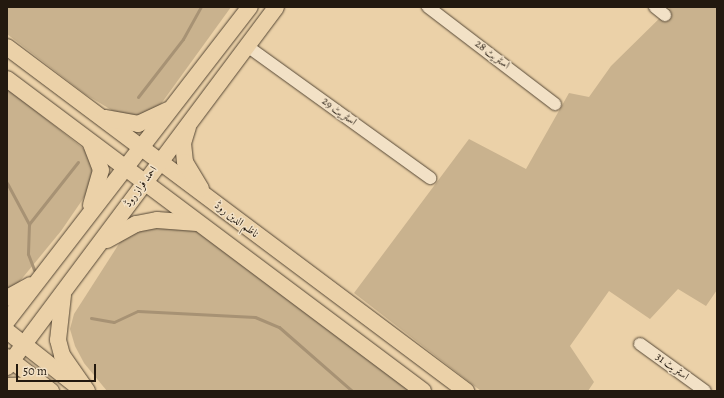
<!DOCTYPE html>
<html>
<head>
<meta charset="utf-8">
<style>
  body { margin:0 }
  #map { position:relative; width:724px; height:398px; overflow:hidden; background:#ebd1a8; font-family:Alegreya,Amiri,serif }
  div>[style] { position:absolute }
  .green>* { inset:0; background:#c9b28e }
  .stream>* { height:3px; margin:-1.5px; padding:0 1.5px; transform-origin:1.5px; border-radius:1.5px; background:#a79274 }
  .roads { filter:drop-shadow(0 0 1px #554735) drop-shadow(0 0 1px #554735) }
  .minor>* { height:12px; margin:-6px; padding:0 6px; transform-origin:6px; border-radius:6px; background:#f2e1c6 }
  .major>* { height:16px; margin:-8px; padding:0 8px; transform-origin:8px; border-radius:8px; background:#ebd1a8 }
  span { translate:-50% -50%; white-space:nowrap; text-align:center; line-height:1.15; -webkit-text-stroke:3px #f2e1c6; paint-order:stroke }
  .street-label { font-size:11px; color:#23190f }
  .frame { position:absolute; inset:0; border:8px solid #23190f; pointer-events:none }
  .scale { position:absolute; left:16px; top:364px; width:80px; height:18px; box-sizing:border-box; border:2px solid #23190f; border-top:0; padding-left:5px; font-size:12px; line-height:14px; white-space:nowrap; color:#23190f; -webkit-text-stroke:3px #f2e1c6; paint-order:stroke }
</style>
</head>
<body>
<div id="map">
  <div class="green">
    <div style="clip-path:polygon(7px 7px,231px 7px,158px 108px,139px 119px,113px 111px,85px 94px,7px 34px)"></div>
    <div style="clip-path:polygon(671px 7px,717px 7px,717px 290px,706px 306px,678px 289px,650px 319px,609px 291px,570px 346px,594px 382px,588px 391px,481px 391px,354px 293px,469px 139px,526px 169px,569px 93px,589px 97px,611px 66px)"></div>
    <div style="clip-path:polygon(7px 88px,94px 157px,94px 166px,87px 193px,61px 231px,15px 287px,7px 290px)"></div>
    <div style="clip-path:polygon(160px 223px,192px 226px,414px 391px,107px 391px,84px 363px,75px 346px,70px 329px,74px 314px,124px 236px)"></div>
  </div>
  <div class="stream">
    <div style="left:138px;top:97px;width:73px;rotate:-52.2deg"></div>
    <div style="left:183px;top:39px;width:37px;rotate:-61deg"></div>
    <div style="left:7px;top:183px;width:47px;rotate:61.8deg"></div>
    <div style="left:29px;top:224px;width:30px;rotate:92deg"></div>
    <div style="left:28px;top:254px;width:17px;rotate:69deg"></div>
    <div style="left:29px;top:224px;width:79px;rotate:-51.7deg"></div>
    <div style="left:91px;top:318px;width:23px;rotate:10deg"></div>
    <div style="left:114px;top:322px;width:26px;rotate:-25deg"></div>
    <div style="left:138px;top:311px;width:117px;rotate:2.9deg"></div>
    <div style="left:255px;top:317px;width:26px;rotate:23deg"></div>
    <div style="left:279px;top:327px;width:97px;rotate:41.2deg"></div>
  </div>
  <div class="roads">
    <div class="minor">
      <div style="left:428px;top:7px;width:160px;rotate:37.4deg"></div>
      <div style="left:655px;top:7px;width:13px;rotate:39deg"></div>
      <div style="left:247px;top:46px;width:226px;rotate:35.8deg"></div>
      <div style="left:640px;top:344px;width:80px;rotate:35.9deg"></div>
    </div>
    <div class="major">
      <div style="left:7px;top:47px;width:574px;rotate:36.85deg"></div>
      <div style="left:7px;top:79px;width:520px;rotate:36.87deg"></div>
      <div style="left:105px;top:118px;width:34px;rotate:10deg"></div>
      <div style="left:138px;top:124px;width:33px;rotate:-25deg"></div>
      <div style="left:188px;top:127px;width:17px;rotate:107deg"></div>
      <div style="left:183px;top:143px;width:19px;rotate:84deg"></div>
      <div style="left:185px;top:162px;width:31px;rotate:59deg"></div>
      <div style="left:91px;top:205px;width:36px;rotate:-74deg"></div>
      <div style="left:101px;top:170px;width:28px;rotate:-111deg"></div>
      <div style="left:107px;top:240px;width:33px;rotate:-29deg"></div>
      <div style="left:136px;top:224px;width:21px;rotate:-11deg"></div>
      <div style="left:157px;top:220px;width:40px;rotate:4.3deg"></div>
      <div style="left:63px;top:295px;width:45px;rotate:96.3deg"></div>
      <div style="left:58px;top:340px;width:16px;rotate:75deg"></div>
      <div style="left:62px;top:355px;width:44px;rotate:55.2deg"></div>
      <div style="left:7px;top:298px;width:26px;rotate:-29deg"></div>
      <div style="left:7px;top:321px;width:397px;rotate:-52.3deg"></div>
      <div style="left:7px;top:331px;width:90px;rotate:38.3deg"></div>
      <div style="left:7px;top:357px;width:56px;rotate:37.7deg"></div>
      <div style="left:7px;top:367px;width:449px;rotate:-53.2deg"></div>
      <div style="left:7px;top:386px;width:25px;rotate:-2deg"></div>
      <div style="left:32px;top:385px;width:15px;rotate:16deg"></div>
    </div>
  </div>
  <div class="street-label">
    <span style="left:492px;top:55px;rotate:37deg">اسٹریٹ 28</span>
    <span style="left:339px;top:112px;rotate:36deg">اسٹریٹ 29</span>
    <span style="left:141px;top:187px;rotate:-54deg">احمد فراز روڈ</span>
    <span style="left:236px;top:220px;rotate:37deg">ناظم الدین روڈ</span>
    <span style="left:672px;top:367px;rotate:36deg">اسٹریٹ 31</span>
  </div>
  <div class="frame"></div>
  <div class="scale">50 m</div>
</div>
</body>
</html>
